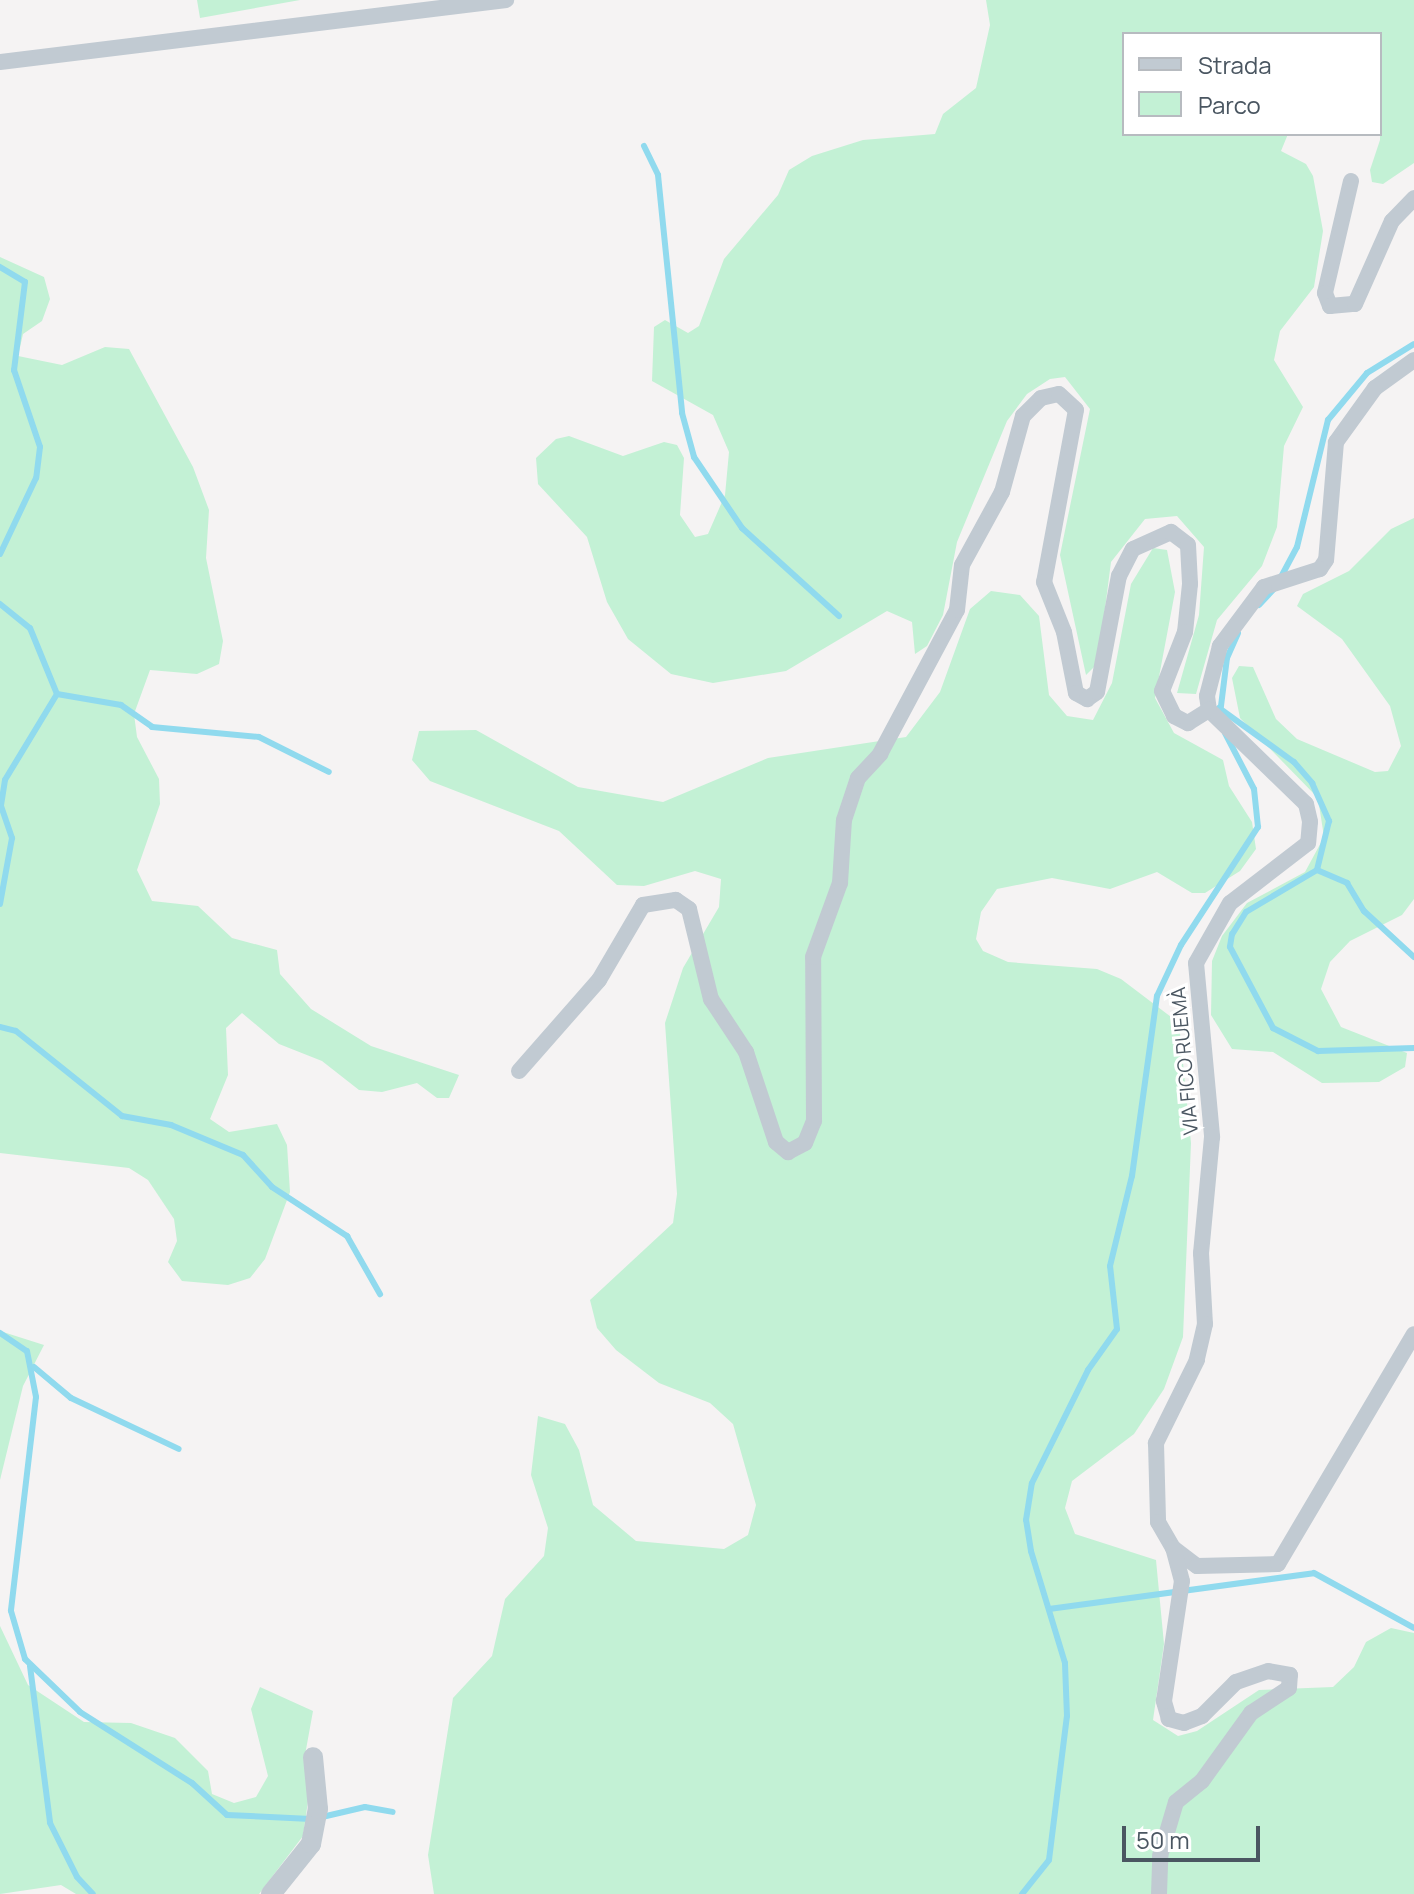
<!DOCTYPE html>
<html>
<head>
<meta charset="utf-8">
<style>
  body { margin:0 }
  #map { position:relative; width:1414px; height:1894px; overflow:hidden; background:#f5f3f3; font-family:Manrope,sans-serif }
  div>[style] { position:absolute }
  .green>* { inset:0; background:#c3f1d5 }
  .stream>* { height:6px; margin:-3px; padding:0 3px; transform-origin:3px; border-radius:3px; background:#90daee }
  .minor>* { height:16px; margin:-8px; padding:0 8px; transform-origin:8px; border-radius:8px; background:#c1cad2 }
  .tertiary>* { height:20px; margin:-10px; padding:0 10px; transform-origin:10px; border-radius:10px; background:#c1cad2 }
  span { translate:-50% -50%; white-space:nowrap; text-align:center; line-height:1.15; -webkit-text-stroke:6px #fff; paint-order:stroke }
  .street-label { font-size:20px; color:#4a5661 }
  .legend { position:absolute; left:1122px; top:32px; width:260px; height:104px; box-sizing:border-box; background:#fff; border:2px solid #b7bbc0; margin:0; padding:10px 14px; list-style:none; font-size:24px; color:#4a5661 }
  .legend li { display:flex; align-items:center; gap:16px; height:40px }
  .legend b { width:40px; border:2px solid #b7bbc0 }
  .scale { position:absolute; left:1122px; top:1826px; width:138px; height:36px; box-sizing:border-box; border:4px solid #4a5661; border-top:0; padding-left:10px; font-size:24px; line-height:28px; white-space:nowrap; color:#4a5661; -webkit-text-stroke:6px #fff; paint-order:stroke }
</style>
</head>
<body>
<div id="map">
  <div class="green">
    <div style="clip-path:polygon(197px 0,300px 0,200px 18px)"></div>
    <div style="clip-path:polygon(986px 0,1414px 0,1414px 163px,1383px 184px,1372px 182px,1370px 170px,1380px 140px,1380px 34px,1124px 34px,1124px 134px,1288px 134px,1281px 151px,1306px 164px,1313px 176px,1323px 231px,1314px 287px,1280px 331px,1274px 360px,1303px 407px,1284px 446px,1277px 527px,1262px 566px,1217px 620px,1196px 694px,1177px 693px,1199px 615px,1204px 547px,1177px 516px,1145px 519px,1111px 562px,1098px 663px,1086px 675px,1060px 555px,1090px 409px,1065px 377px,1050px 379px,1027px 394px,1007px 421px,957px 542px,943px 615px,927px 646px,915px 654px,912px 622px,887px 611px,786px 671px,713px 683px,671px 674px,628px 639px,607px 602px,587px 537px,538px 484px,536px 458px,556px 439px,569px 436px,623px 456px,664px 442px,677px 445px,684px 458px,680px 515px,695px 537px,708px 534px,725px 495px,729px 452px,713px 415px,652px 381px,654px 327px,665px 320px,688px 333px,699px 326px,724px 259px,778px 195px,789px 170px,812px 156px,863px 140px,935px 134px,943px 114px,976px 88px,990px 25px)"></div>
    <div style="clip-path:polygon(0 257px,44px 277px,50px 299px,42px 321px,23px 334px,18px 356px,62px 365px,105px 347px,129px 349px,193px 467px,209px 510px,206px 558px,223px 641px,219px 664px,197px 674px,150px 670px,134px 714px,137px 737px,159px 779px,160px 804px,137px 870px,152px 901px,198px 906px,232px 938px,277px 950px,280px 974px,311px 1009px,371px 1046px,459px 1075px,449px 1098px,437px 1098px,417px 1083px,382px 1092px,359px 1090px,322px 1061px,279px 1044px,242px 1013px,226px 1028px,228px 1075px,210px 1119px,229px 1132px,277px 1124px,287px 1145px,290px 1192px,265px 1259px,250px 1278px,228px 1285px,182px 1281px,168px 1262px,177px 1241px,174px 1219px,148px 1180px,129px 1168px,0 1153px)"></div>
    <div style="clip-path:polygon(1414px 518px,1414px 899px,1402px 915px,1350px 941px,1330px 962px,1321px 989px,1341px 1027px,1407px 1053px,1405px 1067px,1379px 1082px,1322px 1083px,1273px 1052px,1232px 1049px,1211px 1015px,1212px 961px,1222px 936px,1247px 903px,1305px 872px,1324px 837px,1318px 798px,1240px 718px,1232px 678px,1239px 666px,1253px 667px,1276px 719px,1297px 739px,1375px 772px,1388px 771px,1401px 746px,1390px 706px,1342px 639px,1297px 606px,1303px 594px,1349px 571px,1391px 529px)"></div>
    <div style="clip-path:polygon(1153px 548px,1167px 550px,1175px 592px,1155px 698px,1174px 733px,1223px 760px,1229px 786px,1252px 822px,1256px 849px,1240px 871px,1205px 893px,1192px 893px,1157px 872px,1110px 889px,1052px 878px,997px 889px,981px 912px,976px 939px,983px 951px,1008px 962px,1097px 969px,1121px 979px,1179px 1023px,1191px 1143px,1183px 1337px,1164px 1389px,1134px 1434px,1072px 1481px,1065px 1508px,1075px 1534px,1156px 1560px,1164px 1644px,1153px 1720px,1178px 1736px,1197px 1731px,1259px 1690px,1333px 1687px,1354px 1667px,1366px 1642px,1391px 1628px,1414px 1633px,1414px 1894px,434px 1894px,428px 1855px,453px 1698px,492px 1656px,505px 1599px,544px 1556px,548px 1528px,531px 1475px,538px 1416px,565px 1424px,579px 1450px,593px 1505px,636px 1541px,724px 1549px,748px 1535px,756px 1505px,733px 1424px,710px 1403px,659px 1383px,616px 1350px,597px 1328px,590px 1300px,673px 1223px,677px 1194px,665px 1023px,683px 968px,719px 907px,721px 879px,695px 871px,644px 886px,617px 885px,559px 831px,430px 781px,412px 760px,419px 731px,476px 730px,578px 787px,663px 802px,768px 758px,906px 737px,940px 692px,970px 609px,991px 591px,1020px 595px,1039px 616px,1049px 695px,1067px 716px,1093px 720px,1112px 683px,1131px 584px)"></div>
    <div style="clip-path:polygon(0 1331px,44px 1345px,23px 1386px,0 1480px)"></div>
    <div style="clip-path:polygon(0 1626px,28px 1685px,84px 1722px,131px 1723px,175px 1738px,208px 1771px,212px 1794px,234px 1803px,256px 1797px,268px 1776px,251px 1709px,260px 1687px,313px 1711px,305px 1755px,310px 1787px,303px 1836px,259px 1894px,76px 1894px,61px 1885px,0 1894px)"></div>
  </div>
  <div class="stream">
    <div style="left:644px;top:146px;width:32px;rotate:64deg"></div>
    <div style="left:658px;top:175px;width:239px;rotate:84.2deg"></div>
    <div style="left:682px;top:413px;width:46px;rotate:74.7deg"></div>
    <div style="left:694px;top:457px;width:86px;rotate:55.9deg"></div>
    <div style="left:742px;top:528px;width:131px;rotate:42.2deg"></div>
    <div style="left:0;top:267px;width:29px;rotate:31deg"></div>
    <div style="left:25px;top:282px;width:89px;rotate:97.1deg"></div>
    <div style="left:14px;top:370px;width:81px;rotate:71.3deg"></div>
    <div style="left:40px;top:447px;width:31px;rotate:97deg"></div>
    <div style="left:36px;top:478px;width:84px;rotate:115.3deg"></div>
    <div style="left:1281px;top:577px;width:34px;rotate:-62deg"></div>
    <div style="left:1297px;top:547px;width:131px;rotate:-76.3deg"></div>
    <div style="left:1328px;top:420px;width:61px;rotate:-50.3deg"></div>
    <div style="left:1367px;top:373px;width:55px;rotate:-31.7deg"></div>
    <div style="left:0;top:604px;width:38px;rotate:39deg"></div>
    <div style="left:30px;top:628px;width:71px;rotate:67.8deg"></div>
    <div style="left:57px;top:694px;width:100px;rotate:121.2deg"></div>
    <div style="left:5px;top:780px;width:26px;rotate:99deg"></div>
    <div style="left:1px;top:806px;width:34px;rotate:71deg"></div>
    <div style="left:12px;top:838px;width:67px;rotate:100.3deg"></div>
    <div style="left:1259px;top:605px;width:25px;rotate:-47deg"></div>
    <div style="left:57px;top:694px;width:65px;rotate:9.8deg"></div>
    <div style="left:121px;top:705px;width:38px;rotate:35deg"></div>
    <div style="left:152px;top:727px;width:107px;rotate:5.3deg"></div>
    <div style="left:259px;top:737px;width:78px;rotate:26.6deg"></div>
    <div style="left:1219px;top:708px;width:92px;rotate:35.8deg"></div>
    <div style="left:1294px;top:762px;width:28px;rotate:49deg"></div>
    <div style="left:1312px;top:783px;width:42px;rotate:65.9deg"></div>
    <div style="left:1329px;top:821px;width:50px;rotate:103.8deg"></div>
    <div style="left:1317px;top:870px;width:82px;rotate:149.4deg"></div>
    <div style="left:1246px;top:912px;width:26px;rotate:122deg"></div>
    <div style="left:1232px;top:934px;width:13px;rotate:99deg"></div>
    <div style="left:1230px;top:947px;width:92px;rotate:62deg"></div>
    <div style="left:1273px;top:1028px;width:51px;rotate:27.1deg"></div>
    <div style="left:1318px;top:1051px;width:96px;rotate:-1.8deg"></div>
    <div style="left:1220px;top:714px;width:56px;rotate:-82.9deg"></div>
    <div style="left:1227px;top:658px;width:27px;rotate:-66deg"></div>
    <div style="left:1317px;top:870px;width:33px;rotate:23deg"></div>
    <div style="left:1347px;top:883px;width:33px;rotate:59deg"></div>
    <div style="left:1364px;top:911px;width:68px;rotate:42.6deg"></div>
    <div style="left:0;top:1027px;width:16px;rotate:14deg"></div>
    <div style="left:16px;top:1031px;width:136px;rotate:38.7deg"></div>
    <div style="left:122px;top:1116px;width:50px;rotate:10.4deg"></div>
    <div style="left:171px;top:1125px;width:78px;rotate:22.6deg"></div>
    <div style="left:243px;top:1155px;width:43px;rotate:47.8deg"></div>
    <div style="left:272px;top:1187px;width:90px;rotate:33.2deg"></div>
    <div style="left:347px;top:1236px;width:67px;rotate:60.4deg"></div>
    <div style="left:0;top:1333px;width:32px;rotate:34deg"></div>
    <div style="left:27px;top:1351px;width:47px;rotate:78.9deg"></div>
    <div style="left:36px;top:1397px;width:215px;rotate:96.7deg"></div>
    <div style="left:11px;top:1611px;width:50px;rotate:73.7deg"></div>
    <div style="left:25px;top:1659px;width:76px;rotate:43.9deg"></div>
    <div style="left:80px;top:1712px;width:133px;rotate:32.4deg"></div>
    <div style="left:192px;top:1783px;width:47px;rotate:42.4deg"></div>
    <div style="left:227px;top:1815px;width:84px;rotate:2.7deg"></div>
    <div style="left:34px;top:1367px;width:48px;rotate:40deg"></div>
    <div style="left:71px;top:1398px;width:119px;rotate:25.3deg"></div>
    <div style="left:1049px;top:1609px;width:267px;rotate:-7.7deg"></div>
    <div style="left:1314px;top:1573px;width:114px;rotate:28.8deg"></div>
    <div style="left:30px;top:1666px;width:158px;rotate:82.7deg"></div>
    <div style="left:50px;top:1823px;width:60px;rotate:63.4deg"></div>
    <div style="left:77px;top:1877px;width:23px;rotate:47deg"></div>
    <div style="left:322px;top:1817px;width:44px;rotate:-13.1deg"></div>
    <div style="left:365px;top:1807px;width:28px;rotate:10deg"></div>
    <div style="left:1022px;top:1894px;width:43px;rotate:-51.5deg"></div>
    <div style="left:1049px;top:1860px;width:145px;rotate:-82.9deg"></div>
    <div style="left:1067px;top:1716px;width:53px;rotate:-92.2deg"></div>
    <div style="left:1065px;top:1663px;width:117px;rotate:-106.9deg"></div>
    <div style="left:1031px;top:1551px;width:31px;rotate:-99deg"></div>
    <div style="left:1026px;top:1520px;width:37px;rotate:-81deg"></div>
    <div style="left:1032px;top:1483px;width:126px;rotate:-63.6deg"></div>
    <div style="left:1088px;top:1370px;width:50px;rotate:-54.7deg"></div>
    <div style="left:1117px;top:1329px;width:63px;rotate:-96.3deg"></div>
    <div style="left:1110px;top:1266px;width:93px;rotate:-76.3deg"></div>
    <div style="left:1132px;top:1176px;width:182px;rotate:-82.1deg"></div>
    <div style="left:1157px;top:996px;width:56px;rotate:-64.8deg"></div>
    <div style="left:1181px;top:945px;width:141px;rotate:-56.9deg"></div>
    <div style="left:1258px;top:827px;width:38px;rotate:-96deg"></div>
    <div style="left:1254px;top:789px;width:63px;rotate:-117.4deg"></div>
  </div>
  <div class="minor">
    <div style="left:0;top:62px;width:510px;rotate:-6.99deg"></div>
    <div style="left:1351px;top:181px;width:115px;rotate:103.1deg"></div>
    <div style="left:1325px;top:293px;width:14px;rotate:69deg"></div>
    <div style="left:1330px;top:306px;width:25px;rotate:-5deg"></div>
    <div style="left:1355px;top:304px;width:91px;rotate:-66deg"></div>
    <div style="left:1392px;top:221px;width:32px;rotate:-46deg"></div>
    <div style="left:1414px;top:360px;width:48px;rotate:144.3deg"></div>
    <div style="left:1375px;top:388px;width:67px;rotate:125.8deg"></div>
    <div style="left:1336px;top:442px;width:118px;rotate:94.8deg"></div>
    <div style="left:1326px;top:560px;width:11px;rotate:124deg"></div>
    <div style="left:1320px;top:569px;width:59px;rotate:162.2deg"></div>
    <div style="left:1264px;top:587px;width:74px;rotate:126.7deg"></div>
    <div style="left:1220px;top:646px;width:52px;rotate:104.6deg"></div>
    <div style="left:1207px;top:696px;width:14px;rotate:82deg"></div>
    <div style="left:1209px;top:710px;width:135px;rotate:44.1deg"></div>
    <div style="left:1306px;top:804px;width:18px;rotate:77deg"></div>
    <div style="left:1310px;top:822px;width:21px;rotate:95deg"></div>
    <div style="left:1308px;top:843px;width:98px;rotate:142.4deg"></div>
    <div style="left:1230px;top:903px;width:69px;rotate:119.5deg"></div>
    <div style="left:1196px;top:963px;width:175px;rotate:84.7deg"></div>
    <div style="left:1212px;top:1137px;width:117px;rotate:95.4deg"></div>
    <div style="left:1201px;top:1253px;width:71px;rotate:86.8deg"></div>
    <div style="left:1205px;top:1324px;width:37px;rotate:103deg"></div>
    <div style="left:1197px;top:1360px;width:93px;rotate:116.3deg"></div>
    <div style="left:1156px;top:1443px;width:79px;rotate:88.5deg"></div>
    <div style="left:1158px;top:1522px;width:30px;rotate:60deg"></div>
    <div style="left:1173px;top:1548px;width:30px;rotate:37deg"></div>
    <div style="left:1197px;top:1566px;width:81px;rotate:-1.4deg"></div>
    <div style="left:1278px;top:1564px;width:267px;rotate:-59.4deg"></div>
    <div style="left:519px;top:1071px;width:121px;rotate:-48.7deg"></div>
    <div style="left:599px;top:980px;width:87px;rotate:-59.6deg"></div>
    <div style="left:643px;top:905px;width:33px;rotate:-9deg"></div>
    <div style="left:676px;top:900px;width:16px;rotate:35deg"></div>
    <div style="left:689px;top:909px;width:93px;rotate:76.3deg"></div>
    <div style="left:711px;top:999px;width:64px;rotate:56.6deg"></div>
    <div style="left:746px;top:1052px;width:95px;rotate:71.6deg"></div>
    <div style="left:776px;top:1142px;width:16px;rotate:40deg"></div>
    <div style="left:788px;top:1152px;width:19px;rotate:-28deg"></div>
    <div style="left:805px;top:1143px;width:24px;rotate:-68deg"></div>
    <div style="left:814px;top:1121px;width:164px;rotate:-90.3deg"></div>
    <div style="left:813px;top:957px;width:79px;rotate:-70deg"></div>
    <div style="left:840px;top:883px;width:63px;rotate:-86.4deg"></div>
    <div style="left:844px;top:820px;width:44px;rotate:-71.6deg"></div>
    <div style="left:858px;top:778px;width:33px;rotate:-47deg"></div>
    <div style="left:880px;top:754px;width:163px;rotate:-61.9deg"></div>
    <div style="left:957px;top:610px;width:45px;rotate:-83.7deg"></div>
    <div style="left:962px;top:565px;width:83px;rotate:-61.3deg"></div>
    <div style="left:1002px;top:492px;width:79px;rotate:-74.6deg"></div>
    <div style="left:1023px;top:416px;width:25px;rotate:-45deg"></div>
    <div style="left:1041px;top:398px;width:18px;rotate:-13deg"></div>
    <div style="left:1059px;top:394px;width:23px;rotate:43deg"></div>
    <div style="left:1076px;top:410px;width:175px;rotate:100.5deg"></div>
    <div style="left:1044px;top:582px;width:54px;rotate:68.2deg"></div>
    <div style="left:1064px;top:632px;width:62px;rotate:78.9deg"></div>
    <div style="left:1076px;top:693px;width:13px;rotate:29deg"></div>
    <div style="left:1087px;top:699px;width:12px;rotate:-35deg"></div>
    <div style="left:1097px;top:692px;width:118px;rotate:-79.3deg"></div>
    <div style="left:1119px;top:576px;width:30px;rotate:-63deg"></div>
    <div style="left:1133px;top:549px;width:42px;rotate:-24.1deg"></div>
    <div style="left:1171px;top:532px;width:21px;rotate:37deg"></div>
    <div style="left:1188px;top:545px;width:39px;rotate:87deg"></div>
    <div style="left:1190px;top:584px;width:48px;rotate:95.9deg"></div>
    <div style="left:1185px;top:632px;width:63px;rotate:111.3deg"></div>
    <div style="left:1162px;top:691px;width:28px;rotate:64deg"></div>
    <div style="left:1174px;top:716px;width:16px;rotate:27deg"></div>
    <div style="left:1188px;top:723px;width:25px;rotate:-32deg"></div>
    <div style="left:1159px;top:1894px;width:38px;rotate:-88deg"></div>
    <div style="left:1160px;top:1856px;width:56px;rotate:-73.5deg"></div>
    <div style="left:1176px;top:1802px;width:33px;rotate:-39deg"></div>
    <div style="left:1202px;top:1781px;width:84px;rotate:-54.2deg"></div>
    <div style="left:1251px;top:1713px;width:45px;rotate:-33.3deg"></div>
    <div style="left:1289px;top:1688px;width:13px;rotate:-86deg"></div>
    <div style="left:1290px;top:1675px;width:22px;rotate:-170deg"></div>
    <div style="left:1268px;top:1671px;width:34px;rotate:161deg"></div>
    <div style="left:1236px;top:1682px;width:48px;rotate:135deg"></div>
    <div style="left:1202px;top:1716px;width:19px;rotate:159deg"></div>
    <div style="left:1184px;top:1723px;width:16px;rotate:-165deg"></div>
    <div style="left:1169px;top:1719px;width:19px;rotate:-106deg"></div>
    <div style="left:1164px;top:1701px;width:121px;rotate:-81.5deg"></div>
    <div style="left:1182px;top:1581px;width:34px;rotate:-105deg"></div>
  </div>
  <div class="tertiary">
    <div style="left:271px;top:1894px;width:64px;rotate:-51.3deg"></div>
    <div style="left:311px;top:1844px;width:36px;rotate:-79deg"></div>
    <div style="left:318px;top:1809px;width:52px;rotate:-95.5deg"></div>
  </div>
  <div class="street-label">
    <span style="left:1184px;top:1061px;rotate:-95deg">VIA FICO RUEMÀ</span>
  </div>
  <ul class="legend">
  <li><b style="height:10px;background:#c1cad2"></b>Strada</li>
  <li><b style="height:22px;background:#c3f1d5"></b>Parco</li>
  </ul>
  <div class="scale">50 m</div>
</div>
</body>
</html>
